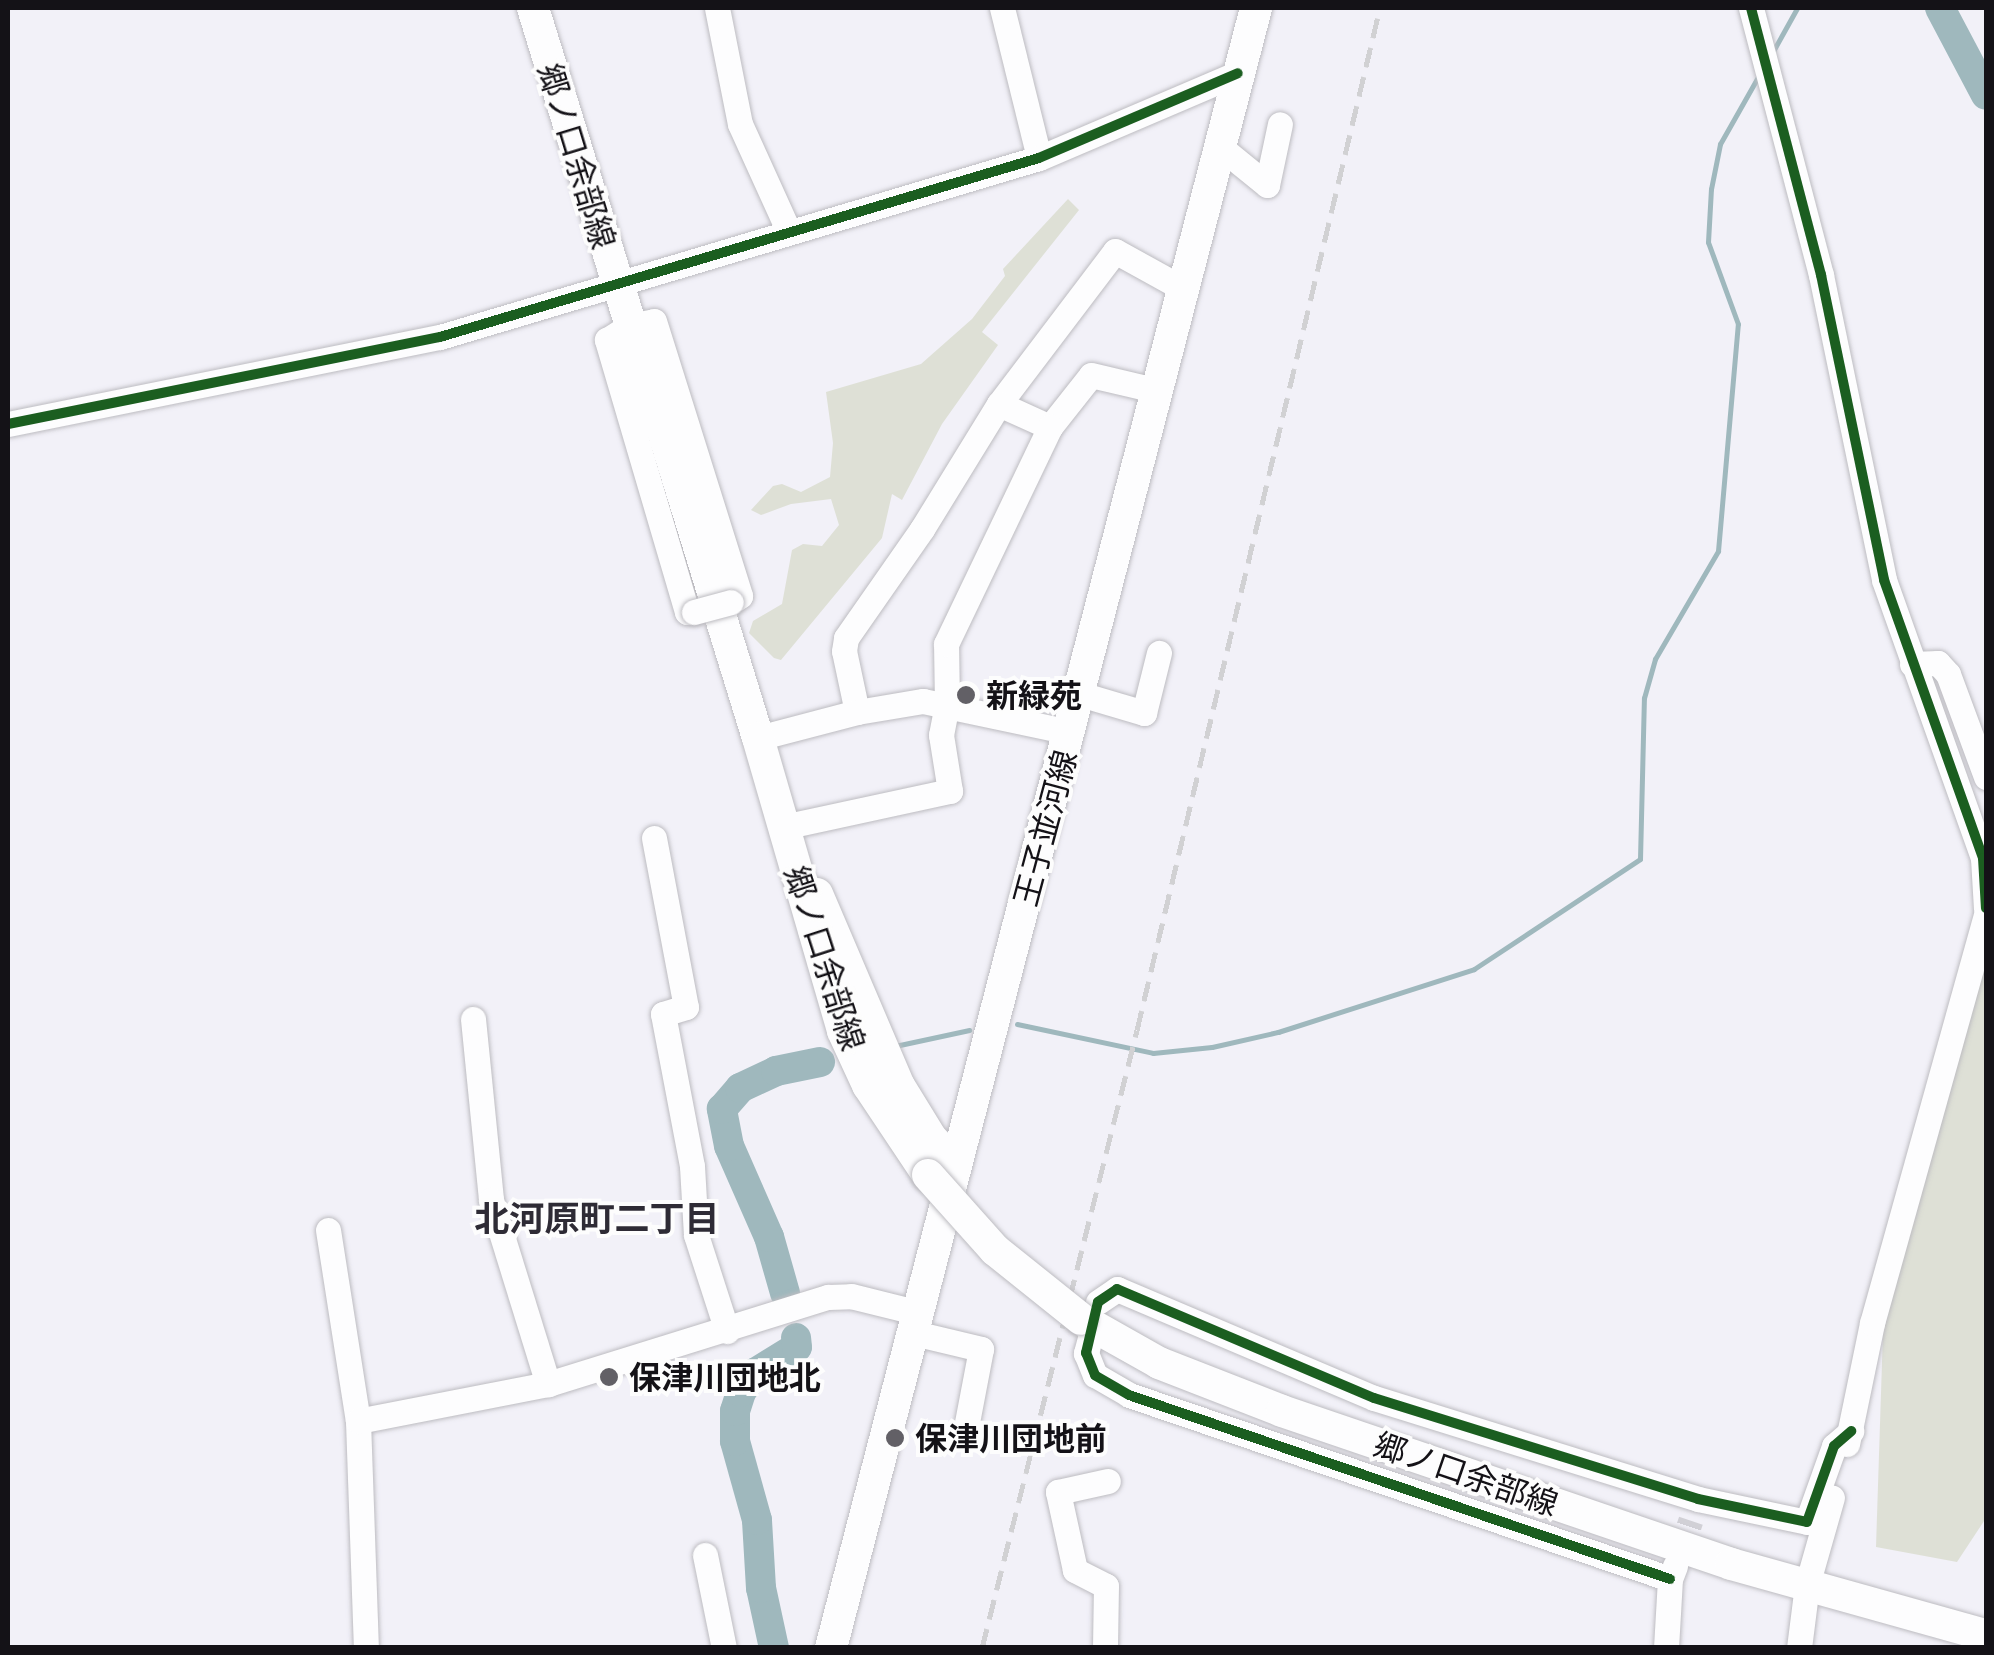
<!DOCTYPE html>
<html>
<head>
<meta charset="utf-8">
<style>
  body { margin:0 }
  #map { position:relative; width:1994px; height:1655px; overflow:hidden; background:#f2f1f8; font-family:Quicksand,"Noto Sans JP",sans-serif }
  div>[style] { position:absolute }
  .green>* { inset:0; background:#dee0d6 }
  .stream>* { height:5px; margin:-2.5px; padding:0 2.5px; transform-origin:2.5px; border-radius:2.5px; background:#9fb8bd }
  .river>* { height:30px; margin:-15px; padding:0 15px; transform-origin:15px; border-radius:15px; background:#9fb8bd }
  .minor-tunnel>* { height:25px; margin-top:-12.5px; transform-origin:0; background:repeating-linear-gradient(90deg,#d1d0d6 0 25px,transparent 0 37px) }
  .roads { filter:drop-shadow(0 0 2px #bdbcc1) drop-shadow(0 0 2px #bdbcc1) }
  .minor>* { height:25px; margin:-12.5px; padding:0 12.5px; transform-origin:12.5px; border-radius:12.5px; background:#fdfdfe }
  .major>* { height:32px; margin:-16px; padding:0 16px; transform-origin:16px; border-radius:16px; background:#fdfdfe }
  .rail>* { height:5px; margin-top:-2.5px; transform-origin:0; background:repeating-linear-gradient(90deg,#d1d1d3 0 20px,transparent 0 30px) }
  .bridges { filter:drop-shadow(0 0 2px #bdbcc1) drop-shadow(0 0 2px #bdbcc1) }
  .minor-bridge>* { height:25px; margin:-12.5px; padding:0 12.5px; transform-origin:12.5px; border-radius:12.5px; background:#fdfdfe }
  .major-bridge>* { height:32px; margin:-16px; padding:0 16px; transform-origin:16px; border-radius:16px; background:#fdfdfe }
  .cycleway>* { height:10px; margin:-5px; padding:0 5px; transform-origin:5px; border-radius:5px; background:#1b5e20 }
  .dots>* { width:28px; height:28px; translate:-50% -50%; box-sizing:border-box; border:5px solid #fdfdfd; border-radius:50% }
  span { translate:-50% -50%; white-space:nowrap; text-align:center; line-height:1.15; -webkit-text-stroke:8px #fdfdfd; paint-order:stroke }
  .street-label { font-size:32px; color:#141217 }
  .poi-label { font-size:32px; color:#141217; font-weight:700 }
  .left { translate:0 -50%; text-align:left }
  .neighbourhood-label { font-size:35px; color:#2e2b35; font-weight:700 }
  .frame { position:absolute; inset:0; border:10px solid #141217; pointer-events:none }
</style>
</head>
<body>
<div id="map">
  <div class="green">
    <div style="clip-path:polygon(1068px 199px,1079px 210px,982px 332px,998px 345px,942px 424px,902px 500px,892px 494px,882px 538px,781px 660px,774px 658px,749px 633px,753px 621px,782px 604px,792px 550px,803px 544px,822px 546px,839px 525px,831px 499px,791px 504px,761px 515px,751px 510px,773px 486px,782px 484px,801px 492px,830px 477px,833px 443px,826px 392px,921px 364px,972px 319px,1005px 276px,1003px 269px)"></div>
    <div style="clip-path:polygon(1986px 930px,1986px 1518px,1957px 1562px,1876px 1547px,1883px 1332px)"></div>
  </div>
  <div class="stream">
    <div style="left:1772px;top:53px;width:51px;rotate:-60.9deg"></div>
    <div style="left:1017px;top:1024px;width:139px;rotate:12deg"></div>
    <div style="left:1153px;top:1053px;width:59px;rotate:-5.8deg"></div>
    <div style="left:1212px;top:1047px;width:68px;rotate:-12.8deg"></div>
    <div style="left:1278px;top:1032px;width:206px;rotate:-17.8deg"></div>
    <div style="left:1474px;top:969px;width:199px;rotate:-33.5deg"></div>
    <div style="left:1640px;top:859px;width:161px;rotate:-88.6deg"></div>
    <div style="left:1644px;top:698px;width:41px;rotate:-74.2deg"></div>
    <div style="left:1655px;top:659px;width:125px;rotate:-59.7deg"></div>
    <div style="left:1718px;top:551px;width:228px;rotate:-85deg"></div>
    <div style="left:1738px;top:324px;width:87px;rotate:-110.1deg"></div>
    <div style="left:1708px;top:242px;width:53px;rotate:-86.8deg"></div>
    <div style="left:1711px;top:189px;width:46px;rotate:-78.7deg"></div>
    <div style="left:1720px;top:144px;width:79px;rotate:-60.5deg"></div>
    <div style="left:895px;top:1046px;width:76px;rotate:-12.2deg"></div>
  </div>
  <div class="river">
    <div style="left:1940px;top:8px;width:98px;rotate:62.1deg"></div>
    <div style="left:785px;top:1293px;width:58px;rotate:-105.9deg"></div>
    <div style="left:769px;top:1237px;width:99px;rotate:-113.7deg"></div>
    <div style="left:729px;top:1146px;width:38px;rotate:-101deg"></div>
    <div style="left:722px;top:1109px;width:28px;rotate:-49deg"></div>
    <div style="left:740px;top:1088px;width:40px;rotate:-25deg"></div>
    <div style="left:776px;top:1071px;width:45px;rotate:-11.6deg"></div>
    <div style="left:774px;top:1648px;width:61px;rotate:-102.2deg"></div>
    <div style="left:761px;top:1588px;width:68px;rotate:-93.4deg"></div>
    <div style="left:757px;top:1520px;width:82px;rotate:-105.6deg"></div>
    <div style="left:735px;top:1441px;width:30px;rotate:-90deg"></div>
    <div style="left:735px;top:1411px;width:20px;rotate:-72deg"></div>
    <div style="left:741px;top:1392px;width:24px;rotate:-54deg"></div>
    <div style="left:755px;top:1373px;width:49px;rotate:-31.8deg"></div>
    <div style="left:797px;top:1347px;width:9px;rotate:-96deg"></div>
  </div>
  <div class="minor-tunnel">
    <div style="left:1677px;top:1561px;width:43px;rotate:-71.1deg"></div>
  </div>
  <div class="roads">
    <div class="minor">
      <div style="left:717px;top:8px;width:118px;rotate:78.8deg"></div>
      <div style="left:740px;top:124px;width:119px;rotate:65.6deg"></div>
      <div style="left:1002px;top:8px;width:154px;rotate:76.1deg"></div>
      <div style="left:1751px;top:8px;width:276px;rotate:75.3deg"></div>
      <div style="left:1821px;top:275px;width:311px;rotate:78.3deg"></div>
      <div style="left:1884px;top:580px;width:295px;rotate:70.4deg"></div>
      <div style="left:1983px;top:858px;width:50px;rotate:86.6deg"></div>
      <div style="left:1219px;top:146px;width:62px;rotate:39.1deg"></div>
      <div style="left:1267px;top:185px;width:62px;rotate:-78deg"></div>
      <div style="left:999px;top:404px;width:192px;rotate:-52.8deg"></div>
      <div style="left:1115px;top:251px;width:77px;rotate:28.9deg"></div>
      <div style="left:8px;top:424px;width:441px;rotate:-11.4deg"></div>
      <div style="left:440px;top:337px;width:625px;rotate:-16.64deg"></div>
      <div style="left:1039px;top:158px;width:216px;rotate:-23.1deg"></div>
      <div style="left:694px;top:612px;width:7px;rotate:180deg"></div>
      <div style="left:687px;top:612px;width:284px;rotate:-106.4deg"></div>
      <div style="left:607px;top:340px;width:26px;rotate:-32deg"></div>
      <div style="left:629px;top:326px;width:25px;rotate:-11deg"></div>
      <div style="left:654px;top:321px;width:288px;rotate:72.6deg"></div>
      <div style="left:740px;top:596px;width:11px;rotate:146deg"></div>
      <div style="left:1912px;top:664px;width:26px;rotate:-2deg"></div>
      <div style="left:1938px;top:663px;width:15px;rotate:48deg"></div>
      <div style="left:1948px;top:674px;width:110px;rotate:69.7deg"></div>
      <div style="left:1080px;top:694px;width:67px;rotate:16.5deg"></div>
      <div style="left:1144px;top:713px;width:62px;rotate:-76deg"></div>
      <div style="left:857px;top:712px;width:62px;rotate:-102deg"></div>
      <div style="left:844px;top:651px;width:13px;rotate:-81deg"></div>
      <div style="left:846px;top:638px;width:133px;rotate:-55.1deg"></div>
      <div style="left:922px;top:529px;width:147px;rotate:-58.4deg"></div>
      <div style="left:999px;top:404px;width:56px;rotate:24.3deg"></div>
      <div style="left:1050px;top:427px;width:66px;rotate:-51.7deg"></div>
      <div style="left:1091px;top:375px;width:66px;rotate:13.2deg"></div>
      <div style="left:758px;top:738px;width:102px;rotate:-14.7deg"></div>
      <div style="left:857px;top:712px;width:67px;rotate:-9.5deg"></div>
      <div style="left:923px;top:701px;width:150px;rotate:11.9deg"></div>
      <div style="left:783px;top:827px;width:171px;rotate:-12.2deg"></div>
      <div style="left:950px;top:791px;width:57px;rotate:-99.1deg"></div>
      <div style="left:941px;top:735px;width:31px;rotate:-79deg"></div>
      <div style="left:947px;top:705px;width:61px;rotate:-90.9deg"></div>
      <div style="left:946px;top:644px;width:241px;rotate:-64.4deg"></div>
      <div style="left:654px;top:838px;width:172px;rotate:79.3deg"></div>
      <div style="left:686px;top:1007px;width:24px;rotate:163deg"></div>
      <div style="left:663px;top:1014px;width:155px;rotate:79.2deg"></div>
      <div style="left:692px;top:1166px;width:69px;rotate:86.7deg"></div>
      <div style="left:696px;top:1235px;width:101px;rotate:72.1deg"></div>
      <div style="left:473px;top:1019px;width:182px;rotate:84.3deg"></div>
      <div style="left:491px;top:1200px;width:193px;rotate:72.8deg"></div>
      <div style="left:328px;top:1230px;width:193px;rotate:81.1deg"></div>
      <div style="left:358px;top:1421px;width:227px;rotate:88deg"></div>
      <div style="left:1098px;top:1302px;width:23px;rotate:-34deg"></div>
      <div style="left:1117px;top:1289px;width:279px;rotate:23deg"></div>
      <div style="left:1374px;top:1398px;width:339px;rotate:17.3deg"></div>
      <div style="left:1698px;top:1499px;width:111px;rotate:11.9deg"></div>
      <div style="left:1807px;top:1522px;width:81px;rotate:-70.4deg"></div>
      <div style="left:1834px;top:1446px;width:23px;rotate:-41deg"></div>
      <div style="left:914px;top:1333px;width:69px;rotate:13.4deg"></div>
      <div style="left:981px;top:1349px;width:86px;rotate:100.8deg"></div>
      <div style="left:1090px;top:1338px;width:16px;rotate:105deg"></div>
      <div style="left:1086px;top:1353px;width:24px;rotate:68deg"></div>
      <div style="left:1095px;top:1375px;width:39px;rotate:30deg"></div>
      <div style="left:1129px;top:1395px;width:571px;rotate:18.78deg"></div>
      <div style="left:358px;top:1421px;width:194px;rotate:-11deg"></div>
      <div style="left:548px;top:1384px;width:293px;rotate:-17.3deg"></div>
      <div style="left:828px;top:1297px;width:23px;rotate:-2deg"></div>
      <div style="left:851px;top:1296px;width:70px;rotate:14deg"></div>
      <div style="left:1847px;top:1444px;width:124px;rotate:-78.3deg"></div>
      <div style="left:1872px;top:1323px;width:425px;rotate:-74.4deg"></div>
      <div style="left:705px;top:1555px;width:95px;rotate:78.5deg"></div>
      <div style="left:1105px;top:1648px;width:62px;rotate:-89.1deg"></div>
      <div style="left:1106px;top:1586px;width:35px;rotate:-153deg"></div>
      <div style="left:1075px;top:1570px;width:80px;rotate:-102.3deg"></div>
      <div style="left:1058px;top:1492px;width:51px;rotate:-12.4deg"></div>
      <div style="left:1666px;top:1648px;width:69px;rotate:-86.7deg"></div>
      <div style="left:1670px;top:1579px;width:14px;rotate:-69deg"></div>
      <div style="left:1799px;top:1648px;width:64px;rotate:-82.8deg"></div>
      <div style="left:1807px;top:1585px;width:91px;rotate:-74.1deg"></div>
    </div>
    <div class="major">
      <div style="left:533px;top:8px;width:764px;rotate:72.87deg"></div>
      <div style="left:758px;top:738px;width:305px;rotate:73.8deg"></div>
      <div style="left:843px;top:1031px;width:60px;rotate:65.2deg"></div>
      <div style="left:868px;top:1085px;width:108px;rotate:56.3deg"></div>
      <div style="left:817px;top:894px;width:209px;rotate:66.9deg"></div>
      <div style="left:899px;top:1086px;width:61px;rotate:58.4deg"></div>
      <div style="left:931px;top:1138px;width:36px;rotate:46deg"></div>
      <div style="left:1081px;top:1319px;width:90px;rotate:29.4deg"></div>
      <div style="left:1159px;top:1363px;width:132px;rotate:21.3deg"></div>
      <div style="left:1282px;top:1411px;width:474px;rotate:18.8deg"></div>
      <div style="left:1731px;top:1564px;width:265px;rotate:15.6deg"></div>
      <div style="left:831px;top:1648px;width:1694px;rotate:-75.47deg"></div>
    </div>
  </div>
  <div class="rail">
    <div style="left:982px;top:1648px;width:637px;rotate:-75.92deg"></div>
    <div style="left:1137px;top:1030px;width:1050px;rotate:-76.63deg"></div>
  </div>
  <div class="bridges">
    <div class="minor-bridge">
      <div style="left:694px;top:612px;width:38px;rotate:-15deg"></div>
    </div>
    <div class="major-bridge">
      <div style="left:928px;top:1175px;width:101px;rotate:48.2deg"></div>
      <div style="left:995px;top:1250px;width:110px;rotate:38.7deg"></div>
    </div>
  </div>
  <div class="cycleway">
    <div style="left:1751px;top:8px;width:276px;rotate:75.3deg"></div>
    <div style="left:1821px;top:275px;width:311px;rotate:78.3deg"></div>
    <div style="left:1884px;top:580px;width:295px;rotate:70.4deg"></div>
    <div style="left:1983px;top:858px;width:50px;rotate:86.6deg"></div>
    <div style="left:8px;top:424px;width:441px;rotate:-11.4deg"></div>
    <div style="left:440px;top:337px;width:625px;rotate:-16.64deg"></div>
    <div style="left:1039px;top:158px;width:216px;rotate:-23.1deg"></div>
    <div style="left:1670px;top:1579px;width:571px;rotate:-161.22deg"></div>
    <div style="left:1129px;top:1395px;width:39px;rotate:-150deg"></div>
    <div style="left:1095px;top:1375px;width:24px;rotate:-112deg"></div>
    <div style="left:1086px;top:1353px;width:52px;rotate:-76.8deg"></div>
    <div style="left:1098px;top:1302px;width:23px;rotate:-34deg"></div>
    <div style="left:1117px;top:1289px;width:279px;rotate:23deg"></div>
    <div style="left:1374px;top:1398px;width:339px;rotate:17.3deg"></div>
    <div style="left:1698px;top:1499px;width:111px;rotate:11.9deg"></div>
    <div style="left:1807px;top:1522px;width:81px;rotate:-70.4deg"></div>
    <div style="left:1834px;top:1446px;width:23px;rotate:-41deg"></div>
  </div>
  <div class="dots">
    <div style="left:966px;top:695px;background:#626066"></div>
    <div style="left:609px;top:1377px;background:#626066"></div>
    <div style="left:895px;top:1438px;background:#626066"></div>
  </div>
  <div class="street-label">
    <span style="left:577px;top:156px;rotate:73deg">郷ノ口余部線</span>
    <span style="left:1045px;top:828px;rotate:-75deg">王子並河線</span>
    <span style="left:825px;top:958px;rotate:72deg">郷ノ口余部線</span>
    <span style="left:1466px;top:1474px;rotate:19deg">郷ノ口余部線</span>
  </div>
  <div class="poi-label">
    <span class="left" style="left:986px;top:695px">新緑苑</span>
    <span class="left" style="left:629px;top:1377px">保津川団地北</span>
    <span class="left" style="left:915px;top:1438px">保津川団地前</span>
  </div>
  <div class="neighbourhood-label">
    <span style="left:597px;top:1218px">北河原町二丁目</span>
  </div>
  <div class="frame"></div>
</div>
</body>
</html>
